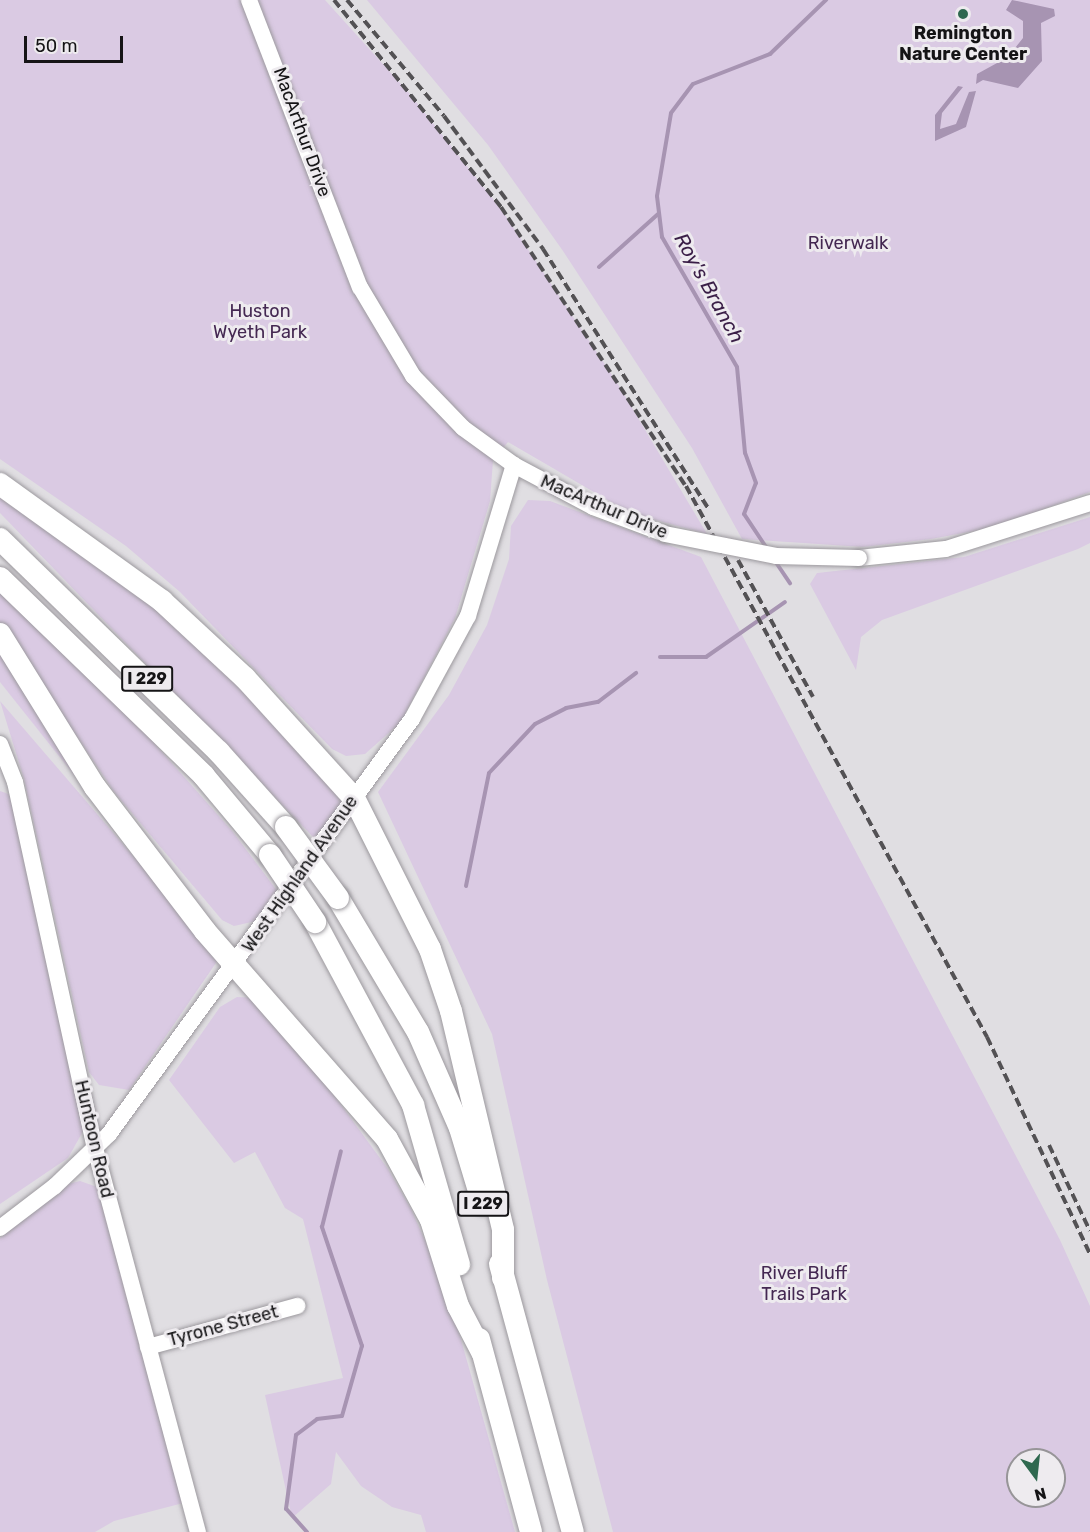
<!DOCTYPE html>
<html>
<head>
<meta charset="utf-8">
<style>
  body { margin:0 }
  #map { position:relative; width:1090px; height:1532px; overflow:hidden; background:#e0dee2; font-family:Rubik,sans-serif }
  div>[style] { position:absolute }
  .green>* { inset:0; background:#dacae3 }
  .water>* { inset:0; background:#a794b2 }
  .stream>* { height:4px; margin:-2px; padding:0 2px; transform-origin:2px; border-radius:2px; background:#a794b2 }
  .roads { filter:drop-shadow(0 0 2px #9c999e) drop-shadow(0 0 2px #9c999e) }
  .minor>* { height:16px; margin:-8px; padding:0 8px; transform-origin:8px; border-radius:8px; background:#fff }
  .highway>* { height:22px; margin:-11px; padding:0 11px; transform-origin:11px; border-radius:11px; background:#fff }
  .rail>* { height:4px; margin-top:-2px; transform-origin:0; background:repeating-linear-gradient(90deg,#535154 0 9px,transparent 0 13.5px) }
  .bridges { filter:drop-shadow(0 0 2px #9c999e) drop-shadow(0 0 2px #9c999e) }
  .minor-bridge>* { height:16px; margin:-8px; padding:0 8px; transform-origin:8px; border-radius:8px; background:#fff }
  .highway-bridge>* { height:22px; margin:-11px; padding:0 11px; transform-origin:11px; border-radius:11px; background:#fff }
  .dots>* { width:16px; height:16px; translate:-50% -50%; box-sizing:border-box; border:3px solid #eeebef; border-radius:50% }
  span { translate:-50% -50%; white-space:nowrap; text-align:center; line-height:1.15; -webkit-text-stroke:6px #eeebef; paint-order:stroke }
  .shield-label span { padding:2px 4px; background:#eeebef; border:2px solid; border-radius:4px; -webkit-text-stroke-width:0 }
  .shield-label { font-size:16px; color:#151416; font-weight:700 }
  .poi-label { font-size:18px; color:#151416; font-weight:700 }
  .street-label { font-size:18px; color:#151416 }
  .park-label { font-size:18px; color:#442852 }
  .water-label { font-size:20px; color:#3a1e47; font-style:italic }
  .north { position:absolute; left:1006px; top:1448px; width:60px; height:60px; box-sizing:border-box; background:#eeebef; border:2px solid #979598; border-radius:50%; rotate:165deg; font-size:16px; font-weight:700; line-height:24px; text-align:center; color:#151416 }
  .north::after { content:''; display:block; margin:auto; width:21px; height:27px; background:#2f684f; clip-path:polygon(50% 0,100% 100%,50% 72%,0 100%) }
  .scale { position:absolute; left:24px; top:36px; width:99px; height:27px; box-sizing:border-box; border:3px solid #151416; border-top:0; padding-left:8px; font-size:18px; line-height:21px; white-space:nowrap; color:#151416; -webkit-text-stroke:4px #eeebef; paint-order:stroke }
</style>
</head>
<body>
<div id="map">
  <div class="green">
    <div style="clip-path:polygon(0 0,325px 0,409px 93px,501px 209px,616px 381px,707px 534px,630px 513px,508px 442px,493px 460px,490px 501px,455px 618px,401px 722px,365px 754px,346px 756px,332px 749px,180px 592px,126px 546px,0 459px)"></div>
    <div style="clip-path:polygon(367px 0,1090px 0,1090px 492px,995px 527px,931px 539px,863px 547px,742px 539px,692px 448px,563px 251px,488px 145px)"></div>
    <div style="clip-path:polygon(0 482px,159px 594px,345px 802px,315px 839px,0 513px)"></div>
    <div style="clip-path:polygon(evenodd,528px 500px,550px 501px,701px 557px,1060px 1240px,1090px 1306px,1090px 1532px,613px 1532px,547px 1280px,492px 1034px,378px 792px,449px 695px,487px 625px,509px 559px,511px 526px,528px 500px,1018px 1460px,1054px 1460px,1054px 1496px,1018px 1496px,1018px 1460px)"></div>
    <div style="clip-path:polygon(1090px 517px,1090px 543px,1078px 549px,882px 620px,861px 637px,856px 670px,810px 584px,817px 573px,964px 557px)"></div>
    <div style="clip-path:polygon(0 591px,122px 707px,233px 832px,278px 892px,256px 921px,234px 926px,222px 920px,115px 793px,0 623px)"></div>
    <div style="clip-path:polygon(0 653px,105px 803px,74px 775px,0 682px)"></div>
    <div style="clip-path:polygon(0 701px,220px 957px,129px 1090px,99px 1085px,89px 1072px,24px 779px)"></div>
    <div style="clip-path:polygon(0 791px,11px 795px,86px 1126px,68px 1158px,0 1204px)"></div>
    <div style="clip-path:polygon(237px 997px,255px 998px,272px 1011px,388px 1169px,411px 1209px,447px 1290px,515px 1532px,426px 1532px,421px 1515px,392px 1507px,361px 1486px,336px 1452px,331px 1484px,292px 1518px,265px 1395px,343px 1378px,303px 1219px,285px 1208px,255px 1152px,234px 1163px,169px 1080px,220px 1007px)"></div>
    <div style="clip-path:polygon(80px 1181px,97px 1187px,191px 1501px,114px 1521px,95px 1532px,0 1532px,0 1238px,64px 1185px)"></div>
  </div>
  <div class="water">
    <div style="clip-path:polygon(1012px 0,1054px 9px,1055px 16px,1041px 23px,1042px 61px,1018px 88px,983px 80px,976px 84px,977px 74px,1008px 57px,1023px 38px,1023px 21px,1006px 10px)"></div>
    <div style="clip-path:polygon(958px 86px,963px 87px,942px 113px,940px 129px,956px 124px,969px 92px,976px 91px,966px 127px,935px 141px,935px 115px)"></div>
  </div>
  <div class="stream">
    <div style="left:599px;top:267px;width:79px;rotate:-41.9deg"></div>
    <div style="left:768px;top:550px;width:43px;rotate:-123.7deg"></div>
    <div style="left:744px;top:514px;width:33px;rotate:-69deg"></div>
    <div style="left:756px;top:483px;width:32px;rotate:-110deg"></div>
    <div style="left:745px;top:453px;width:86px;rotate:-95.3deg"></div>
    <div style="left:737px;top:367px;width:150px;rotate:-120deg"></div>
    <div style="left:662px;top:237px;width:41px;rotate:-97deg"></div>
    <div style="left:657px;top:196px;width:84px;rotate:-80.4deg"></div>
    <div style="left:671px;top:113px;width:36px;rotate:-53deg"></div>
    <div style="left:693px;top:84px;width:83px;rotate:-21.3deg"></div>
    <div style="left:770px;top:54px;width:78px;rotate:-44deg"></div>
    <div style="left:775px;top:561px;width:27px;rotate:56deg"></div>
    <div style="left:660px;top:657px;width:46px"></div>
    <div style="left:706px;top:657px;width:96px;rotate:-34.8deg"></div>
    <div style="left:466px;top:886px;width:115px;rotate:-78.5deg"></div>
    <div style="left:489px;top:773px;width:67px;rotate:-46.8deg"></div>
    <div style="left:535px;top:724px;width:35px;rotate:-27deg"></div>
    <div style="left:566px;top:708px;width:33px;rotate:-11deg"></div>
    <div style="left:598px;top:702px;width:48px;rotate:-37.3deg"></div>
    <div style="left:307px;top:1532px;width:31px;rotate:-132deg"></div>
    <div style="left:286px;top:1509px;width:75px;rotate:-82.3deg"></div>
    <div style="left:296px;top:1435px;width:26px;rotate:-37deg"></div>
    <div style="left:317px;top:1419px;width:25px;rotate:-7deg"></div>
    <div style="left:342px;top:1416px;width:73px;rotate:-74.1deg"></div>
    <div style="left:362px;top:1346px;width:126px;rotate:-108.6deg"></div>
    <div style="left:322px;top:1227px;width:78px;rotate:-76deg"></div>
  </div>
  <div class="roads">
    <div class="minor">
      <div style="left:249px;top:0;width:308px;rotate:68.9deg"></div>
      <div style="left:360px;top:287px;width:104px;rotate:59.2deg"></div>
      <div style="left:413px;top:376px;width:72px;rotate:46.1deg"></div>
      <div style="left:463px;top:428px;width:63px;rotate:36deg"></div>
      <div style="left:514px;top:465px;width:89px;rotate:28deg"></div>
      <div style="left:593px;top:507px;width:77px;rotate:20.6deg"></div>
      <div style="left:859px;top:558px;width:87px;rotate:-5.9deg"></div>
      <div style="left:946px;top:549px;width:151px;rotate:-17.7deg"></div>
      <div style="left:0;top:744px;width:41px;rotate:68.5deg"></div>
      <div style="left:15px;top:782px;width:375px;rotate:77.7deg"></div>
      <div style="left:95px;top:1148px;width:398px;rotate:75deg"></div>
      <div style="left:0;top:1228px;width:69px;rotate:-37.4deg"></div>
      <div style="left:55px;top:1186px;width:75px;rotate:-43.9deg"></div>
      <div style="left:109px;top:1134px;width:514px;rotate:-53.87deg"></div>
      <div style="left:412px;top:719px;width:117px;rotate:-61.5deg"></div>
      <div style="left:468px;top:616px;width:158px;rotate:-73.1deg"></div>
      <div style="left:148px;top:1347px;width:155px;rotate:-15.4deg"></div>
    </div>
    <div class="highway">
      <div style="left:0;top:484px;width:200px;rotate:35.8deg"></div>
      <div style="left:162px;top:601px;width:113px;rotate:42.9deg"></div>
      <div style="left:245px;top:678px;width:162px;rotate:47.8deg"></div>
      <div style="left:354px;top:798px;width:169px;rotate:63.3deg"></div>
      <div style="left:430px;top:949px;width:65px;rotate:71.3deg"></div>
      <div style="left:451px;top:1011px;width:225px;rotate:76.6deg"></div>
      <div style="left:503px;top:1230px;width:48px;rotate:90deg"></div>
      <div style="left:0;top:539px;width:305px;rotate:44.2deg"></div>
      <div style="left:219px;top:752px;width:101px;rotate:48.2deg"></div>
      <div style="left:0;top:578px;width:284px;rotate:44.1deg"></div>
      <div style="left:204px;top:776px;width:103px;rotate:50.1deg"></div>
      <div style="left:0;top:634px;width:180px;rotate:58.2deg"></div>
      <div style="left:95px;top:787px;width:181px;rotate:52.6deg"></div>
      <div style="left:205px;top:931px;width:276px;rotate:48.8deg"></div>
      <div style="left:387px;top:1139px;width:92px;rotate:61.5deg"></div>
      <div style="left:431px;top:1220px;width:90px;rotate:72.6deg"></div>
      <div style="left:458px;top:1306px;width:52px;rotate:62.4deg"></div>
      <div style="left:338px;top:898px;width:156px;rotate:59.2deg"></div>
      <div style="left:418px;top:1032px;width:105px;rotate:66.4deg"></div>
      <div style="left:460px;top:1128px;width:79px;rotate:73.2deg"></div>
      <div style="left:315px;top:922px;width:208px;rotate:61.8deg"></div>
      <div style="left:413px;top:1105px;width:166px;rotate:73.9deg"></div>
      <div style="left:500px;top:1264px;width:278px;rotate:74.8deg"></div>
      <div style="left:479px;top:1339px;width:200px;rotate:74.9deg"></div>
    </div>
  </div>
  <div class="rail">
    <div style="left:334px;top:0;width:266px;rotate:51.1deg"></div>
    <div style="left:501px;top:207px;width:335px;rotate:56.5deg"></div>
    <div style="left:686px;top:486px;width:628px;rotate:61.35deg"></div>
    <div style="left:987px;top:1037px;width:240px;rotate:64.6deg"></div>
    <div style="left:347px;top:0;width:151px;rotate:50.1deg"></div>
    <div style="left:444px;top:116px;width:166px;rotate:53.3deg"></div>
    <div style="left:543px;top:249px;width:307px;rotate:57.5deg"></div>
    <div style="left:738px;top:560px;width:156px;rotate:61.3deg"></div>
    <div style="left:1049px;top:1145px;width:95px;rotate:64.5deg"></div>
  </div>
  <div class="bridges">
    <div class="minor-bridge">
      <div style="left:665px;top:534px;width:113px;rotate:11.2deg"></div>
      <div style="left:776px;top:556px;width:83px;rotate:1.4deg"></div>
    </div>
    <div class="highway-bridge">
      <div style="left:286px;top:827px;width:88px;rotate:53.8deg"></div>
      <div style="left:270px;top:855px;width:81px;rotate:56.1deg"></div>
    </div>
  </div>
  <div class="dots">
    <div style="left:963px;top:14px;background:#2f684f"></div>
  </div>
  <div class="shield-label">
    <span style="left:147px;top:679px">I 229</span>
    <span style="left:483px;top:1204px">I 229</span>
  </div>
  <div class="poi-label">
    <span style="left:963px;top:44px">Remington<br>Nature Center</span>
  </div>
  <div class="street-label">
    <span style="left:302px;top:132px;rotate:70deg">MacArthur Drive</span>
    <span style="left:604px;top:507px;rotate:23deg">MacArthur Drive</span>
    <span style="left:300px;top:874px;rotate:-55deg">West Highland Avenue</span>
    <span style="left:94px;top:1139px;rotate:77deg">Huntoon Road</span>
    <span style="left:223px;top:1326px;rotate:-15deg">Tyrone Street</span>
  </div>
  <div class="park-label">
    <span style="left:848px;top:243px">Riverwalk</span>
    <span style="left:260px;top:322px">Huston<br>Wyeth Park</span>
    <span style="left:804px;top:1284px">River Bluff<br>Trails Park</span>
  </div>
  <div class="water-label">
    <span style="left:709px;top:288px;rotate:61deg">Roy's Branch</span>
  </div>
  <div class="north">N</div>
  <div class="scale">50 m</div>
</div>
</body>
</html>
